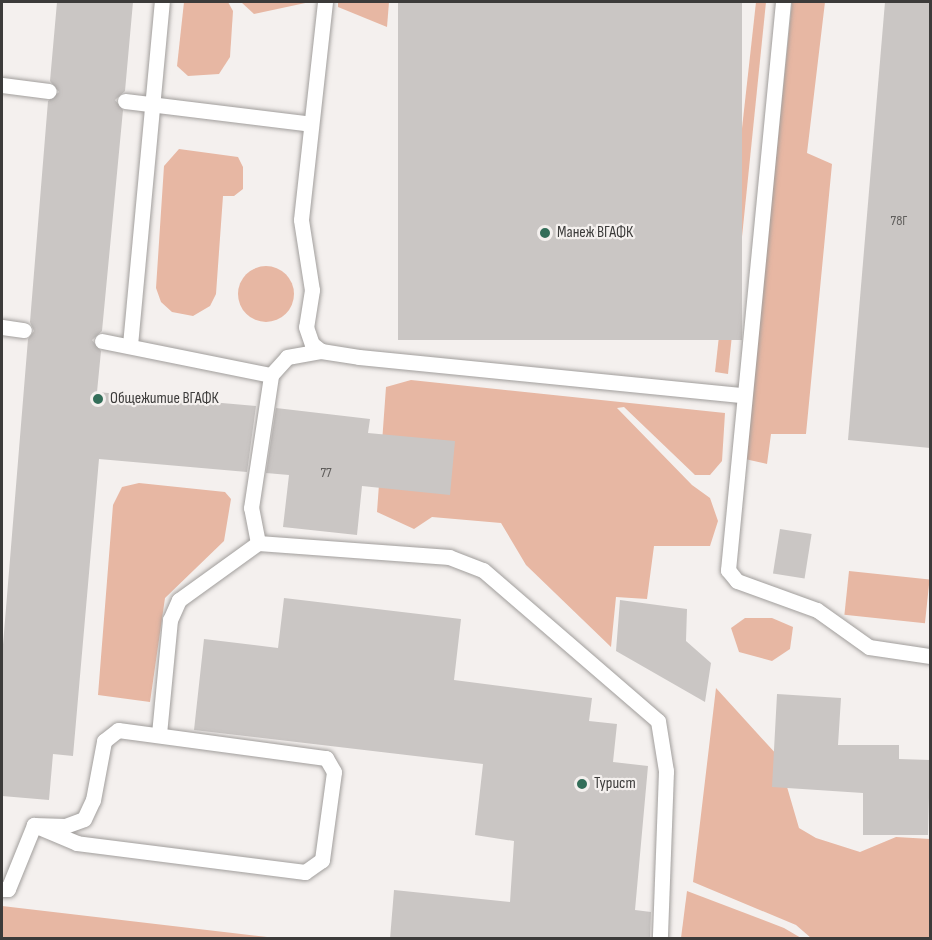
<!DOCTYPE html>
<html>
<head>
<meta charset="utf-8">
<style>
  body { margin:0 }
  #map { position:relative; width:932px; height:940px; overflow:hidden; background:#f4f0ee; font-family:"Sofia Sans Condensed",sans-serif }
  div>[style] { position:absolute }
  .green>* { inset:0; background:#e7b7a3; transform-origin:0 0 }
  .round { border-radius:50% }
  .building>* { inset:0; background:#cac6c4; transform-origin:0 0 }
  .path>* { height:4px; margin-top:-2px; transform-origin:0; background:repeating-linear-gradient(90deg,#9f9c9b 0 3px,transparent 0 6px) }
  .roads { filter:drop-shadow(0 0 2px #a19e9c) drop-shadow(0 0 2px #a19e9c) }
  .lane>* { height:15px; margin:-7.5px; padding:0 7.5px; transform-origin:7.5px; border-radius:7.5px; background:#fff }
  .dots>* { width:16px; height:16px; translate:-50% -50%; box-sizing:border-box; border:3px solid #f4f0ee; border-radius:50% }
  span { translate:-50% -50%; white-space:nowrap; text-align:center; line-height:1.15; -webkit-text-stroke:4.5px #f4f0ee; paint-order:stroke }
  .number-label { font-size:14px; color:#605e5c }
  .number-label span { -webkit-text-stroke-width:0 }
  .poi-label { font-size:16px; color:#3c3b3a }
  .left { translate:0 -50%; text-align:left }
  .frame { position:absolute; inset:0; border:3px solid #3c3b3a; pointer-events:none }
</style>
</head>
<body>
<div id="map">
  <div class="green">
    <div style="clip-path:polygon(184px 2px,228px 2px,233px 11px,230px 57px,219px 74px,188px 76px,177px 66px)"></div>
    <div style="clip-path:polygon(241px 2px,310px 2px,254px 14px)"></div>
    <div style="clip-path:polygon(338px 2px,389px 2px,387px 27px,338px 7px)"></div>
    <div style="clip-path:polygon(756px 2px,766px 2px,728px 374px,715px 372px)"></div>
    <div style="clip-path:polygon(792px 2px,825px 2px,807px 153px,832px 164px,806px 434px,771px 434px,767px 464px,745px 459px)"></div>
    <div style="clip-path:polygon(179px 149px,238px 157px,243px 167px,243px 189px,234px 196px,223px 196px,216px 294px,210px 306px,193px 316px,172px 312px,161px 302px,156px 288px,164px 166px)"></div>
    <div class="round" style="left:238px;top:266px;width:56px;height:56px"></div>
    <div style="clip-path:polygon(411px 380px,725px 413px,722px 461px,710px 475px,695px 475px,624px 407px,617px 408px,692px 485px,710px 498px,718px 521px,710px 546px,654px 546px,647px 599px,616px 597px,611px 647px,526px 565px,501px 523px,432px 517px,414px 529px,377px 512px,386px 387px)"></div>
    <div style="clip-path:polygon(139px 483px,225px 492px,231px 499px,224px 541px,165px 598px,150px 702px,98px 695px,113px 505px,122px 487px)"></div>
    <div style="left:849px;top:571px;width:81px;height:44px;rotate:6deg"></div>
    <div style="clip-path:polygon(745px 618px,772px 618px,793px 627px,790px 649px,772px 661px,739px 652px,731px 628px)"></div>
    <div style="clip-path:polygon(716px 688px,778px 756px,799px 828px,816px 838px,860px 852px,896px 837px,930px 839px,930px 938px,811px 938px,796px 925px,693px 882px)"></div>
    <div style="clip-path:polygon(687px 891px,784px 928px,801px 938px,681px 938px)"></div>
    <div style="clip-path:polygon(2px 906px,276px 938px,2px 938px)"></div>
  </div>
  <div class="building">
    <div style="clip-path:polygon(57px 2px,133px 2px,125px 91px,115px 100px,123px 110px,102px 331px,92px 340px,101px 351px,97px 392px,256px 406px,247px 472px,99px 459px,73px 756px,53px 754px,49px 800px,2px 796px,2px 657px,28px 339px,34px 331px,30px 322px,48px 101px,59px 92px,50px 81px)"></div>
    <div style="left:398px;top:2px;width:344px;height:338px"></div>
    <div style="clip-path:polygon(885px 2px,930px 2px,930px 448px,848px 440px)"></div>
    <div style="clip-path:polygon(276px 408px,370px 419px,368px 433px,455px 441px,450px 495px,362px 486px,357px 535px,283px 527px,289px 475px,266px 473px)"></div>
    <div style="left:780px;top:529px;width:32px;height:45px;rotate:9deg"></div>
    <div style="clip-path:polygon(284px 598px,461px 619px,454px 680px,592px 698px,589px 721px,617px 724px,613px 762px,648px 766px,635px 910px,651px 912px,650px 939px,390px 939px,394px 890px,510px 902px,514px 841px,475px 835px,483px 764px,194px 730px,204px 639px,278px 648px)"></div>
    <div style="clip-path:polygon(620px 600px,687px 609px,686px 641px,711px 663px,705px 702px,616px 651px)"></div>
    <div style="clip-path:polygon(777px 694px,841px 698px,838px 745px,899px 745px,899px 759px,930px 760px,928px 835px,863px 835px,863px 793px,772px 787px)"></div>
  </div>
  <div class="path">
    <div style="left:2px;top:3px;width:1px;rotate:-90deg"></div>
  </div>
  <div class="roads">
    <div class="lane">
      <div style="left:325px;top:2px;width:219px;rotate:96.3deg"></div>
      <div style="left:301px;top:220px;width:71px;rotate:81.1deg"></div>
      <div style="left:312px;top:290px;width:37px;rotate:99deg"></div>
      <div style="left:306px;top:327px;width:18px;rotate:71deg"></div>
      <div style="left:312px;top:344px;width:11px;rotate:38deg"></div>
      <div style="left:321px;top:351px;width:38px;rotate:9deg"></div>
      <div style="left:359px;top:357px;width:386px;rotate:5.7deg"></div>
      <div style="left:783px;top:2px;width:571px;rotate:95.53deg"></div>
      <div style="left:728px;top:570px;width:14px;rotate:51deg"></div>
      <div style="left:737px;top:581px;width:85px;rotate:19.9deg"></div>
      <div style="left:817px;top:610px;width:64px;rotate:35.4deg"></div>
      <div style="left:869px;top:647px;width:62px;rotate:8.4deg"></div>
      <div style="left:2px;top:85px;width:47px;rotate:7.3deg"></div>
      <div style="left:125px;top:101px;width:187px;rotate:7deg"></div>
      <div style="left:2px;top:327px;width:22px;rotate:8deg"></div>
      <div style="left:102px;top:341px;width:172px;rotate:11.4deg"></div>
      <div style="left:130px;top:345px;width:344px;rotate:-84.7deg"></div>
      <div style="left:258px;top:543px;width:36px;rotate:-101deg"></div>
      <div style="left:251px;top:508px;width:134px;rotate:-81.4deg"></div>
      <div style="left:271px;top:375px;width:24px;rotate:-48deg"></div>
      <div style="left:287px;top:357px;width:35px;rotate:-10deg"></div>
      <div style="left:118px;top:730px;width:210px;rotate:7.7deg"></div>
      <div style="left:326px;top:758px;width:16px;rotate:60deg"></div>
      <div style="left:334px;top:772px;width:89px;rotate:97.8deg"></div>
      <div style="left:322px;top:860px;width:21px;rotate:145deg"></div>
      <div style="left:305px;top:872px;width:230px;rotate:-172.8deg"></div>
      <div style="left:77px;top:843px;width:47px;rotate:-157.3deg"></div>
      <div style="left:34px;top:825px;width:31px;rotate:2deg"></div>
      <div style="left:65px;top:826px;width:20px;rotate:-20deg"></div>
      <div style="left:84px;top:819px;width:21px;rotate:-65deg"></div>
      <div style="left:93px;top:800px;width:60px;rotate:-79.4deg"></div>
      <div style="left:104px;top:741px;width:18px;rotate:-38deg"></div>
      <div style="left:159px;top:734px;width:115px;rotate:-84.5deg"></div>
      <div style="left:170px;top:620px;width:22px;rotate:-66deg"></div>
      <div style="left:179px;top:600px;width:97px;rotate:-35.8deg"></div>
      <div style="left:258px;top:543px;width:192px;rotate:4.2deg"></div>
      <div style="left:449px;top:557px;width:36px;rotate:21deg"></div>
      <div style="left:483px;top:570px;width:231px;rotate:40.8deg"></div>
      <div style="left:658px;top:721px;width:51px;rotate:80.9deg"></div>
      <div style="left:666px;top:771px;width:167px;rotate:92.1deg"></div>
      <div style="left:2px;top:889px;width:6px"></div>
      <div style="left:8px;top:889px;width:69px;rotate:-67.9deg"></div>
    </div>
  </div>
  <div class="dots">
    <div style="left:545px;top:233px;background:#336e59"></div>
    <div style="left:98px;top:399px;background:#336e59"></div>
    <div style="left:582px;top:784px;background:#336e59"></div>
  </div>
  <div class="number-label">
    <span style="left:899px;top:221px">78Г</span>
    <span style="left:326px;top:473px">77</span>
  </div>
  <div class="poi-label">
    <span class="left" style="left:557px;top:233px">Манеж ВГАФК</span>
    <span class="left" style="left:110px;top:399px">Общежитие ВГАФК</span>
    <span class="left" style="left:594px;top:784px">Турист</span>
  </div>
  <div class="frame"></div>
</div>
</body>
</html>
